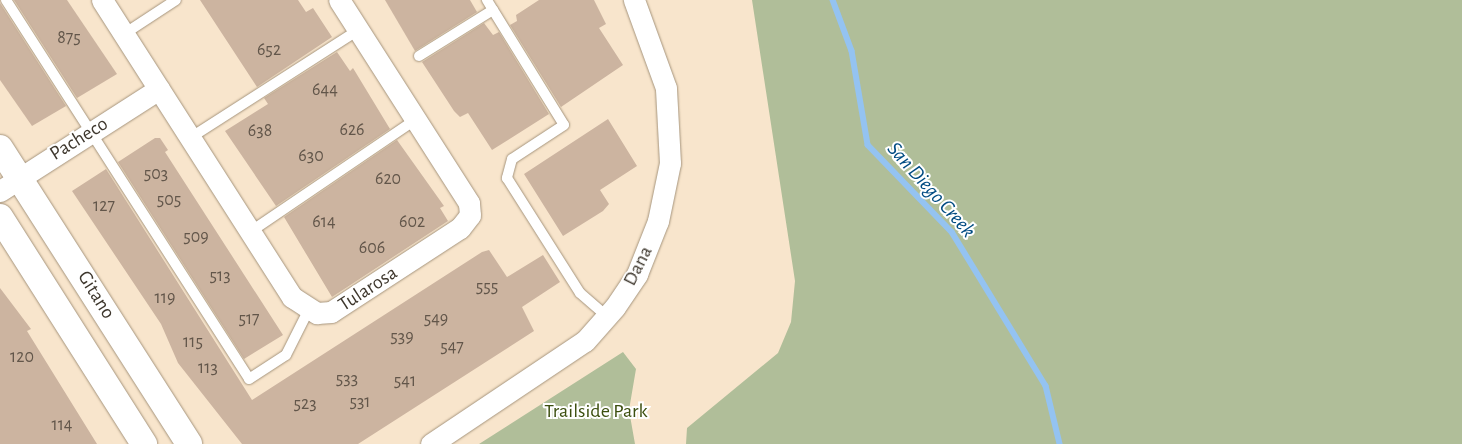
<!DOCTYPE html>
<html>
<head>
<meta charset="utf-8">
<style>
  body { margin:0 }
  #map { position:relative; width:1462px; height:444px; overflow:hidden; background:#f8e5cc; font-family:"Alegreya Sans",sans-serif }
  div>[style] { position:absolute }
  .green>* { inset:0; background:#b0be99 }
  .stream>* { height:5.5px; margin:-2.75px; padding:0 2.75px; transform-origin:2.75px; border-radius:2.75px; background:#94c3f1 }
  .building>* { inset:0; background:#ccb4a0 }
  .roads { filter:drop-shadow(0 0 1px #a6957d) drop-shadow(0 0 1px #a6957d) }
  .service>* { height:10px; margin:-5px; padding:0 5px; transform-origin:5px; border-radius:5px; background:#fff }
  .minor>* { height:21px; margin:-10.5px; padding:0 10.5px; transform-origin:10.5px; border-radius:10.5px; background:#fff }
  .tertiary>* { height:26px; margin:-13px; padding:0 13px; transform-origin:13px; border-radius:13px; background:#fff }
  span { translate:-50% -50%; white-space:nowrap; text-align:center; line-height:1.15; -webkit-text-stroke:4px #fff; paint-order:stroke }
  .number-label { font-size:18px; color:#62564a }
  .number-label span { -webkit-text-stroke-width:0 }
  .street-label { font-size:20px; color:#3e372d }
  .park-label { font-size:20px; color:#3c4f0f }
  .water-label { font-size:21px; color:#004b82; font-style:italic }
</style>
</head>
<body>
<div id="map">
  <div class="green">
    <div style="clip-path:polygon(752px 0,1462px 0,1462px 444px,686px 444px,687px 428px,778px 353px,791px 322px,795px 281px)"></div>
    <div style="clip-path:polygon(623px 352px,636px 369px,629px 410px,635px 444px,479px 444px)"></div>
  </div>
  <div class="stream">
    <div style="left:833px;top:0;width:54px;rotate:69.6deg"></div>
    <div style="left:852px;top:51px;width:95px;rotate:80.3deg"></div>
    <div style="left:868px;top:145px;width:121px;rotate:46deg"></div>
    <div style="left:952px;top:232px;width:180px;rotate:58.6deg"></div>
    <div style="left:1046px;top:386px;width:60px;rotate:76.4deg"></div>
  </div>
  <div class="building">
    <div style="clip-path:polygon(14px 0,67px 0,117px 74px,77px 98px)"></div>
    <div style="clip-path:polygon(200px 0,298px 0,306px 12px,313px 8px,332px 37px,257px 87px)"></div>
    <div style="clip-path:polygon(385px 0,470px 0,477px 12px,415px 51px)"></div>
    <div style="clip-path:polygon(539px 0,594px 0,606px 24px,599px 28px,623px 65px,561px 107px,510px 25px,517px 21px,516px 15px)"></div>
    <div style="clip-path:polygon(0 3px,66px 106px,32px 126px,0 80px)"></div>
    <div style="clip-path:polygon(484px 23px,493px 35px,499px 32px,549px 114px,492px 150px,468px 113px,460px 117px,454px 111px,422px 62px)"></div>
    <div style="clip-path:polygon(337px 52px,350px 71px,353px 68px,390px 129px,276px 206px,225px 131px,268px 104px,264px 98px)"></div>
    <div style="clip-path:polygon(608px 119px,637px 166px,600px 190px,609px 204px,603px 211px,563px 236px,524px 174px)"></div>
    <div style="clip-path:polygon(155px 138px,160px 138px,168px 150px,165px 152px,283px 335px,244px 359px,118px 162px)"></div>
    <div style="clip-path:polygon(397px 140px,444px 206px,440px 208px,448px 221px,332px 297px,284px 217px)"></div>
    <div style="clip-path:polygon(106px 169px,252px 400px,482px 252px,489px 250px,507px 277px,543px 255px,560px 282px,522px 307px,534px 331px,358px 444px,242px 444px,178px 363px,161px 324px,72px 191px)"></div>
    <div style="clip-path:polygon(0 288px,31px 329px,27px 331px,97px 444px,0 444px)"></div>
  </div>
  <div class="roads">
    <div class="service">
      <div style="left:6px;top:0;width:450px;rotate:57.3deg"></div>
      <div style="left:249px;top:379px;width:44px;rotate:-33deg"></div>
      <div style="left:286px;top:355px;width:51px;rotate:-63.4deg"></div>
      <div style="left:493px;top:10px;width:135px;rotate:58.3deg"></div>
      <div style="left:564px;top:125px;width:62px;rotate:146.8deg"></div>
      <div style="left:512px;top:159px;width:20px;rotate:105deg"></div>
      <div style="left:507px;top:178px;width:136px;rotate:57.6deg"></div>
      <div style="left:580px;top:293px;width:37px;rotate:41deg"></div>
      <div style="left:124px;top:34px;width:62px;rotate:-33.2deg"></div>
      <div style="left:419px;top:56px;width:87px;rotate:-31.9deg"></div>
      <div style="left:493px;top:10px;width:12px;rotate:-121deg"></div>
      <div style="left:190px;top:138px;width:200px;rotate:-32.7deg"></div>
      <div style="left:250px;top:232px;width:201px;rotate:-34.2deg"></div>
    </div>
    <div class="minor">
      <div style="left:102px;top:0;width:353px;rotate:57.4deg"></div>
      <div style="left:292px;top:297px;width:30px;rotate:33deg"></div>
      <div style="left:317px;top:313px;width:14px;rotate:-4deg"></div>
      <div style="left:331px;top:312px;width:154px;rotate:-33.1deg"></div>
      <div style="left:460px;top:228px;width:16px;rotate:-52deg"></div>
      <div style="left:470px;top:215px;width:12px;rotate:-95deg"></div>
      <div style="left:469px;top:203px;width:241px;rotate:-122.6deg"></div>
      <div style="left:0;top:191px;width:189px;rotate:-32.7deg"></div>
      <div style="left:431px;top:444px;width:185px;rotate:-33.8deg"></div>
      <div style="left:585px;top:341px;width:45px;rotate:-48.6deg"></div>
      <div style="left:615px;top:307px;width:40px;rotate:-56deg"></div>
      <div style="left:637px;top:274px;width:57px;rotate:-68.4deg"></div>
      <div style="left:658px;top:221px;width:59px;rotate:-78.3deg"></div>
      <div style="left:670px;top:163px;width:75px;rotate:-93.1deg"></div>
      <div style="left:666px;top:88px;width:94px;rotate:-110deg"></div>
    </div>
    <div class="tertiary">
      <div style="left:0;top:148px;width:351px;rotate:57.4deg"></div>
      <div style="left:0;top:217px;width:269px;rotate:57.6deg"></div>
    </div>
  </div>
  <div class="number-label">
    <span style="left:69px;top:38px">875</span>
    <span style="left:269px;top:50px">652</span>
    <span style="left:325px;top:90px">644</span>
    <span style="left:352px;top:130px">626</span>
    <span style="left:260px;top:131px">638</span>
    <span style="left:311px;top:156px">630</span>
    <span style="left:156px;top:174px">503</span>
    <span style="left:388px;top:179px">620</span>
    <span style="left:169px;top:200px">505</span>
    <span style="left:104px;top:206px">127</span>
    <span style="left:324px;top:222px">614</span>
    <span style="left:412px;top:222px">602</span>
    <span style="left:196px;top:237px">509</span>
    <span style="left:372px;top:248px">606</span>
    <span style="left:220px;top:276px">513</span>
    <span style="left:487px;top:287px">555</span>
    <span style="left:165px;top:298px">119</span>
    <span style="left:249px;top:319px">517</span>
    <span style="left:436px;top:319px">549</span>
    <span style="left:402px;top:337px">539</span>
    <span style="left:193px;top:342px">115</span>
    <span style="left:452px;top:347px">547</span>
    <span style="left:22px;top:357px">120</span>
    <span style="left:208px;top:368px">113</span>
    <span style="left:347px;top:379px">533</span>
    <span style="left:405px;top:381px">541</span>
    <span style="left:360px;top:402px">531</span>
    <span style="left:305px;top:404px">523</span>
    <span style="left:62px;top:425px">114</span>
  </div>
  <div class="street-label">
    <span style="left:79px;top:139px;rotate:-32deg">Pacheco</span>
    <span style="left:638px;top:266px;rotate:-63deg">Dana</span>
    <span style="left:368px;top:289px;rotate:-33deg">Tularosa</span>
    <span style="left:96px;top:295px;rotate:58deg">Gitano</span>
  </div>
  <div class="park-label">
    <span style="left:596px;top:411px">Trailside Park</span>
  </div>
  <div class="water-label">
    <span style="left:931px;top:190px;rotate:48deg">San Diego Creek</span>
  </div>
</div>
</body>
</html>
